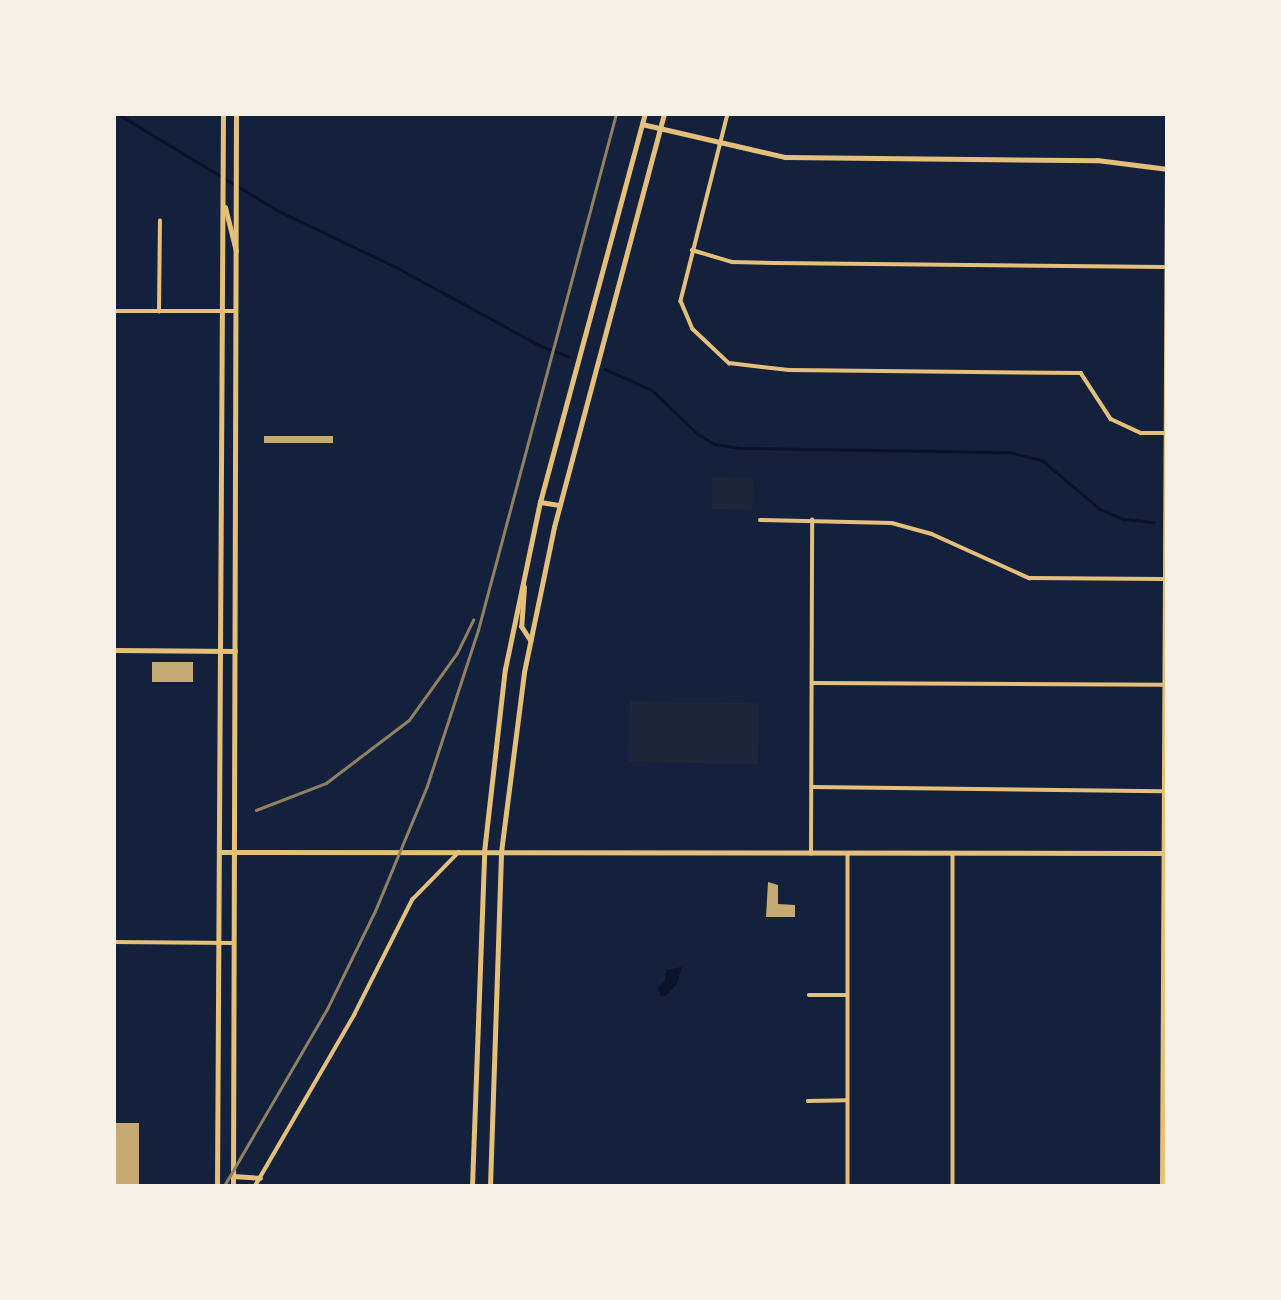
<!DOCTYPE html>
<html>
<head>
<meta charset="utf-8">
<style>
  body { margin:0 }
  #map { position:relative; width:1281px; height:1300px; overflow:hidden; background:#14213d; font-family:"Asap Condensed",sans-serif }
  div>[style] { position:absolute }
  .green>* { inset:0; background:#1d2539; transform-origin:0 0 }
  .water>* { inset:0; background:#0b132b }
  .stream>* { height:2.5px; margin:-1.25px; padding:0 1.25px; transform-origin:1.25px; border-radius:1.25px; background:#0b132b }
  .building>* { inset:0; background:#c6a872; transform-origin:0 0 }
  .minor>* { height:3.5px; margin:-1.75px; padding:0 1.75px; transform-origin:1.75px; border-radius:1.75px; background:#e5c07b }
  .tertiary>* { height:4.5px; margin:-2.25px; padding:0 2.25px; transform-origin:2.25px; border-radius:2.25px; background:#e5c07b }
  .secondary>* { height:4.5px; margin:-2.25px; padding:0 2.25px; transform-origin:2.25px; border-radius:2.25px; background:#e5c07b }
  .primary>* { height:5px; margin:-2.5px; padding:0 2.5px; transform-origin:2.5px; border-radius:2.5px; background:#e5c07b }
  .rail>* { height:2.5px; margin:-1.25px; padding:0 1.25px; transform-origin:1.25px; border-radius:1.25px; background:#918062 }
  span { translate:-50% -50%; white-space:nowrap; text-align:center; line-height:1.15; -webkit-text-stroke:7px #f6f1e7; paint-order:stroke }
  .frame { position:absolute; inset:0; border:116px solid #f6f1e7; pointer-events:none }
</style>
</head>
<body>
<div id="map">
  <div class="green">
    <div style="left:712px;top:477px;width:41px;height:32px;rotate:1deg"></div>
    <div style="left:630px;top:701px;width:129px;height:61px;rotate:1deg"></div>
  </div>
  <div class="water">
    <div style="clip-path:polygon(682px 967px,677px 984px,666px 996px,661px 996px,658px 988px,665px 981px,666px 970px)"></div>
  </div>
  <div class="stream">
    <div style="left:118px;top:114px;width:188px;rotate:31.1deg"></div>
    <div style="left:279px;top:211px;width:130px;rotate:25.6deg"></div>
    <div style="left:396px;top:267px;width:163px;rotate:28.6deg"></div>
    <div style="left:539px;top:345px;width:31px;rotate:21deg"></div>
    <div style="left:605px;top:369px;width:51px;rotate:24.1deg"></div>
    <div style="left:652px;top:390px;width:65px;rotate:43.8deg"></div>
    <div style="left:699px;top:435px;width:18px;rotate:29deg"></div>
    <div style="left:715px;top:444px;width:25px;rotate:9deg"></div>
    <div style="left:740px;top:448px;width:269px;rotate:0.9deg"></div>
    <div style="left:1009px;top:452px;width:34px;rotate:14deg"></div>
    <div style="left:1042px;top:460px;width:76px;rotate:40.2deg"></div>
    <div style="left:1100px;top:509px;width:26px;rotate:23deg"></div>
    <div style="left:1124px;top:519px;width:30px;rotate:6deg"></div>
  </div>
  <div class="building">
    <div style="left:264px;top:436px;width:69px;height:7px"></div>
    <div style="left:152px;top:662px;width:41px;height:20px"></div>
    <div style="clip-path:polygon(768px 882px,778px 885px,778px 904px,795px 905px,795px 917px,766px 917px)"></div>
    <div style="left:114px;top:1123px;width:25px;height:63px"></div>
  </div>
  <div class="minor">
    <div style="left:728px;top:114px;width:193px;rotate:104.1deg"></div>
    <div style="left:681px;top:301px;width:30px;rotate:67deg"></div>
    <div style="left:693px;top:329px;width:50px;rotate:43.4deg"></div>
    <div style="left:729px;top:363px;width:60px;rotate:6.7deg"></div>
    <div style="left:789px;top:370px;width:292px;rotate:0.6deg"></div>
    <div style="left:1081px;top:373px;width:55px;rotate:56.9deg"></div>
    <div style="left:1111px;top:419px;width:33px;rotate:25deg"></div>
    <div style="left:1141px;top:433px;width:23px"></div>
    <div style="left:692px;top:250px;width:42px;rotate:16.7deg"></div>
    <div style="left:732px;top:262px;width:42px;rotate:1.4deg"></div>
    <div style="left:774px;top:263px;width:390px;rotate:0.6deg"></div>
    <div style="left:159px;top:312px;width:91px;rotate:-89.4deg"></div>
    <div style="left:760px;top:520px;width:132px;rotate:1.3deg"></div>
    <div style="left:892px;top:523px;width:41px;rotate:15.4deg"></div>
    <div style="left:932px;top:534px;width:107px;rotate:24.4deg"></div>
    <div style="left:1029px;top:578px;width:134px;rotate:0.4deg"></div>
    <div style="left:812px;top:683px;width:350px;rotate:0.3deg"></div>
    <div style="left:813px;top:787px;width:348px;rotate:0.7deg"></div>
    <div style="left:811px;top:854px;width:334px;rotate:-89.8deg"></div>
    <div style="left:848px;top:854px;width:332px;rotate:90deg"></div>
    <div style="left:953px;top:854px;width:332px;rotate:90deg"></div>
    <div style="left:114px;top:942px;width:120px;rotate:0.5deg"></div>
    <div style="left:809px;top:995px;width:38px"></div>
    <div style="left:808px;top:1101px;width:39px;rotate:-1deg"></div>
    <div style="left:255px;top:1186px;width:198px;rotate:-59.9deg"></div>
    <div style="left:354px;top:1015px;width:129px;rotate:-63.2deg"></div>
    <div style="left:412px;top:900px;width:67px;rotate:-45.6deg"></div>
  </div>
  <div class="tertiary">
    <div style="left:642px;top:124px;width:147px;rotate:13deg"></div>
    <div style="left:785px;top:157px;width:312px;rotate:0.6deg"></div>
    <div style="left:1097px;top:160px;width:71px;rotate:7.3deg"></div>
    <div style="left:114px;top:311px;width:121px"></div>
    <div style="left:114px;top:650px;width:121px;rotate:0.5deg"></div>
    <div style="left:1162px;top:1186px;width:1038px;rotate:-89.72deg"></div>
  </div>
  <div class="secondary">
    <div style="left:220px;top:852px;width:947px;rotate:0.06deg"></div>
  </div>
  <div class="primary">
    <div style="left:225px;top:207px;width:45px;rotate:76deg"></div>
    <div style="left:540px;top:502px;width:20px;rotate:9deg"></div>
    <div style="left:524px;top:587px;width:39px;rotate:94deg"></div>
    <div style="left:521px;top:626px;width:17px;rotate:57deg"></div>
    <div style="left:233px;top:1176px;width:27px;rotate:4deg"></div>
    <div style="left:217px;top:1186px;width:1072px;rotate:-89.68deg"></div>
    <div style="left:233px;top:1186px;width:1072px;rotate:-89.84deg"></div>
    <div style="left:472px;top:1186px;width:334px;rotate:-87.9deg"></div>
    <div style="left:484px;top:852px;width:184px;rotate:-83.5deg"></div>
    <div style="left:505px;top:669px;width:171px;rotate:-78.2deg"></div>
    <div style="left:540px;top:502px;width:402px;rotate:-74.9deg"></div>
    <div style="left:490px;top:1186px;width:334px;rotate:-88.1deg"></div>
    <div style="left:501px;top:852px;width:181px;rotate:-82.7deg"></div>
    <div style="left:524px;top:672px;width:148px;rotate:-78.3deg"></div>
    <div style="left:554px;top:527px;width:427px;rotate:-75.1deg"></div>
  </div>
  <div class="rail">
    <div style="left:256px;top:810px;width:75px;rotate:-21.1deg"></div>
    <div style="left:326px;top:783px;width:104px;rotate:-37.2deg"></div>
    <div style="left:409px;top:720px;width:82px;rotate:-54.4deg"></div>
    <div style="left:457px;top:653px;width:37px;rotate:-64deg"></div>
    <div style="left:224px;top:1186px;width:205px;rotate:-59.8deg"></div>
    <div style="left:327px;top:1009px;width:109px;rotate:-63.9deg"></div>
    <div style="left:375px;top:911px;width:135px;rotate:-67.4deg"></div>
    <div style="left:427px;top:786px;width:164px;rotate:-71.9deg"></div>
    <div style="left:478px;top:630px;width:534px;rotate:-75.03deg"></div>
  </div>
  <div class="frame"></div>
</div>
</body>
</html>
